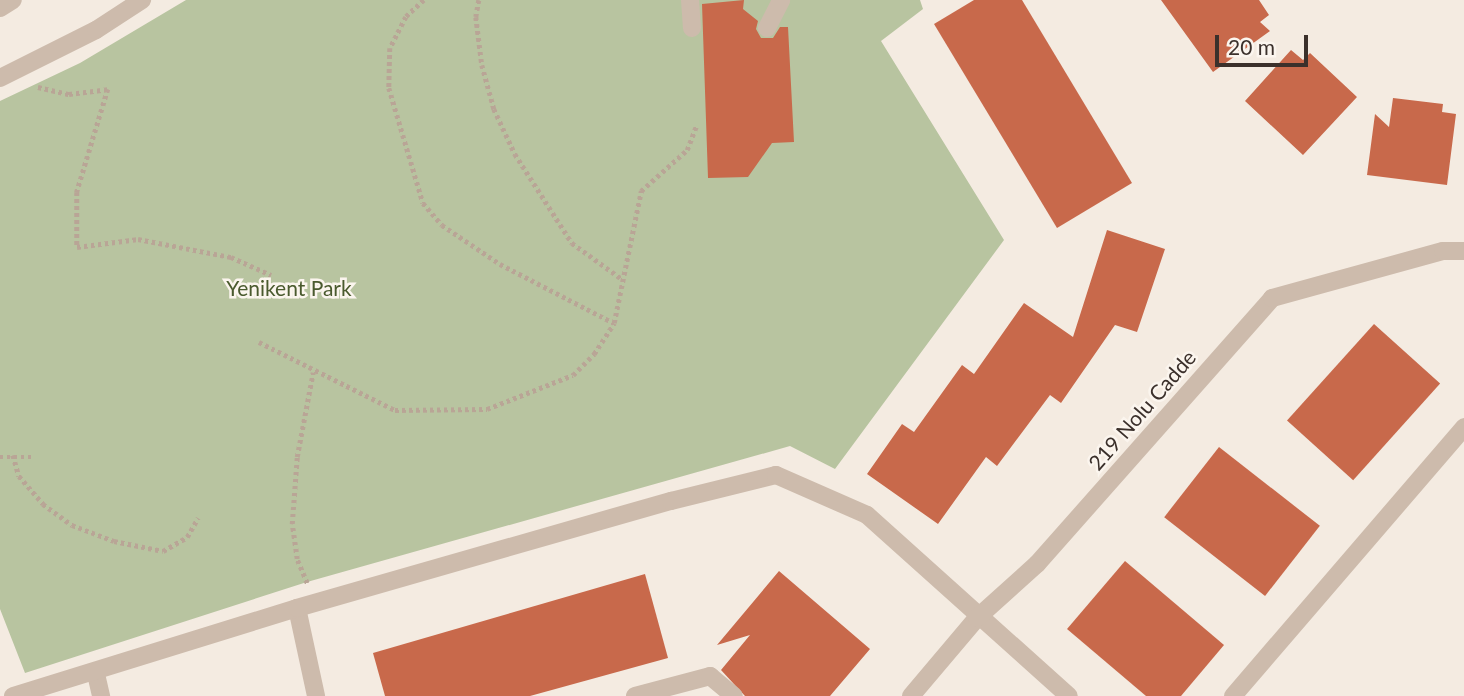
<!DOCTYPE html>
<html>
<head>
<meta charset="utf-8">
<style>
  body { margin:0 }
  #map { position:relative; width:1464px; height:696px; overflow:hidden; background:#f4ebe1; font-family:Lato,sans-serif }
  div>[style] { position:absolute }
  .green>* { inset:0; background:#b8c4a0 }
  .building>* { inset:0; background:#c8694b; transform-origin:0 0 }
  .path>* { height:4.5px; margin-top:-2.25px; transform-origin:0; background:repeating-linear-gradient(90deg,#b9a596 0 3.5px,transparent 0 7px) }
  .pedestrian>* { height:18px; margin:-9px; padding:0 9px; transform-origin:9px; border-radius:9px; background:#cdbbac }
  .minor>* { height:18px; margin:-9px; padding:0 9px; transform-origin:9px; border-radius:9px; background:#cdbbac }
  .tertiary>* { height:18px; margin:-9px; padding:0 9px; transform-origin:9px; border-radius:9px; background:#cdbbac }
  span { translate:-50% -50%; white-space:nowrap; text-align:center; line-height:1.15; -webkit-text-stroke:5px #fbf5ee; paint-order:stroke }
  .park-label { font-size:21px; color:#4a5a2e }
  .street-label { font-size:21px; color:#3b302b }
  .scale { position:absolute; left:1215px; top:35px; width:93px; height:32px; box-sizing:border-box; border:4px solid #3b302b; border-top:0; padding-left:9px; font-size:21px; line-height:24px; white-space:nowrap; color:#3b302b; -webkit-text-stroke:5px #fbf5ee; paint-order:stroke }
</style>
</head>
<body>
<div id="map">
  <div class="green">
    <div style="clip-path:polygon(186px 0,920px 0,923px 9px,881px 41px,1004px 240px,835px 469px,790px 446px,307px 582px,25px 673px,0 609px,0 101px,80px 63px)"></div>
  </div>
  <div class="building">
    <div style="clip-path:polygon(744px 0,743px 9px,758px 21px,756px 29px,761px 38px,773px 38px,780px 27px,788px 27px,794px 142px,772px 143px,748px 177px,708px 178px,702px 4px)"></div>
    <div style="clip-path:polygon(974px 0,1022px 0,1132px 183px,1057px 228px,934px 24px)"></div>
    <div style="clip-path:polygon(1161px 0,1259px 0,1269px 15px,1260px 22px,1270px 31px,1213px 72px)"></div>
    <div style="clip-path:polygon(1291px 50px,1303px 60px,1310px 53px,1357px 97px,1303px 155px,1245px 101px)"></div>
    <div style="clip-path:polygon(1393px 98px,1443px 104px,1442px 112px,1456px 114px,1447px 185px,1367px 175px,1375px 114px,1389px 127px)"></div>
    <div style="clip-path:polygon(1107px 230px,1165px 249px,1137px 332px,1115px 325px,1061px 403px,1050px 395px,997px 466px,986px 457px,938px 524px,867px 474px,902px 424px,914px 432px,962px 365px,974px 374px,1024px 303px,1073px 337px)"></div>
    <div style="left:1374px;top:324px;width:89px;height:130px;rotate:42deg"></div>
    <div style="left:1219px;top:447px;width:128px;height:89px;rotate:38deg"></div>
    <div style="clip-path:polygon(1125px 561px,1224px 645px,1181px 696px,1146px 696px,1067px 629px)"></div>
    <div style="clip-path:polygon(779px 571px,870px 649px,830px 696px,745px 696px,721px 670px,750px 635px,717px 645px)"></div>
    <div style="clip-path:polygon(645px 574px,668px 658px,530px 696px,385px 696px,373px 653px)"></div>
  </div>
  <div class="path">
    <div style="left:424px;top:0;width:25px;rotate:137deg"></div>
    <div style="left:406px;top:17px;width:35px;rotate:117deg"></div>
    <div style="left:390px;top:48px;width:40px;rotate:91.4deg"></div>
    <div style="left:389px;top:88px;width:120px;rotate:73.5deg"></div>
    <div style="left:423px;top:203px;width:29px;rotate:49deg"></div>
    <div style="left:442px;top:225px;width:70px;rotate:33.9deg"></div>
    <div style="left:500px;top:264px;width:128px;rotate:27.4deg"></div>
    <div style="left:479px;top:0;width:17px;rotate:100deg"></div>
    <div style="left:476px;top:17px;width:48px;rotate:82.9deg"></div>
    <div style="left:482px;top:65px;width:46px;rotate:74.7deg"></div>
    <div style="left:494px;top:109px;width:50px;rotate:65deg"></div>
    <div style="left:515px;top:154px;width:106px;rotate:57.4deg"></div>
    <div style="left:572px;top:243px;width:62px;rotate:35.8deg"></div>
    <div style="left:38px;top:87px;width:32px;rotate:13deg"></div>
    <div style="left:69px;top:94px;width:39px;rotate:-7deg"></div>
    <div style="left:108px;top:89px;width:108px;rotate:106.8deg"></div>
    <div style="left:77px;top:192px;width:55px;rotate:90deg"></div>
    <div style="left:77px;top:247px;width:62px;rotate:-7.5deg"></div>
    <div style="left:138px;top:239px;width:95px;rotate:11deg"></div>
    <div style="left:231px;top:257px;width:44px;rotate:24.2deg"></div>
    <div style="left:259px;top:342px;width:152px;rotate:26.6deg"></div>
    <div style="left:395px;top:410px;width:92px;rotate:-0.6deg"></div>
    <div style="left:487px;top:409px;width:92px;rotate:-21.6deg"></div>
    <div style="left:573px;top:375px;width:30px;rotate:-45deg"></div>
    <div style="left:594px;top:354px;width:37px;rotate:-57deg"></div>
    <div style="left:614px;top:323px;width:135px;rotate:-78.4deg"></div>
    <div style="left:641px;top:191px;width:62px;rotate:-41.7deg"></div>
    <div style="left:687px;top:150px;width:25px;rotate:-69deg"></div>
    <div style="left:13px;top:455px;width:22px;rotate:74deg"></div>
    <div style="left:19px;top:476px;width:37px;rotate:49deg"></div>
    <div style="left:43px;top:504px;width:36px;rotate:36deg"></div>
    <div style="left:72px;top:525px;width:45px;rotate:20.9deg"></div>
    <div style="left:114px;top:541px;width:50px;rotate:11.5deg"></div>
    <div style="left:163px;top:551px;width:28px;rotate:-30deg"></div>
    <div style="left:187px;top:537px;width:22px;rotate:-60deg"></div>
    <div style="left:0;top:457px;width:33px"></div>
    <div style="left:307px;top:583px;width:26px;rotate:-113deg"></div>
    <div style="left:297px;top:559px;width:35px;rotate:-98deg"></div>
    <div style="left:292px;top:524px;width:67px;rotate:-85.7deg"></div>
    <div style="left:297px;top:457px;width:86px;rotate:-79.3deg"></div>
  </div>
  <div class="pedestrian">
    <div style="left:690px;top:0;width:28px;rotate:86deg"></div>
    <div style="left:767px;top:28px;width:31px;rotate:-63deg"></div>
  </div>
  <div class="minor">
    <div style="left:297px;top:608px;width:90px;rotate:77.8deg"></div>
    <div style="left:96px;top:674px;width:23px;rotate:77deg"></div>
    <div style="left:13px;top:696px;width:297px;rotate:-17.2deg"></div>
    <div style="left:297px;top:608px;width:389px;rotate:-16deg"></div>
    <div style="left:671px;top:501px;width:108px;rotate:-13.9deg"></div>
    <div style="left:776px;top:475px;width:99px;rotate:23.7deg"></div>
    <div style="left:867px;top:515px;width:271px;rotate:41.9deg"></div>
    <div style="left:635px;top:696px;width:78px;rotate:-14.9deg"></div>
    <div style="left:710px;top:676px;width:31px;rotate:40deg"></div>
    <div style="left:911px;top:696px;width:102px;rotate:-49.8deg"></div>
    <div style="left:977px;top:618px;width:81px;rotate:-42deg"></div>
    <div style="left:1037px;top:564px;width:355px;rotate:-48.5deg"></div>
    <div style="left:1272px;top:298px;width:177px;rotate:-15.4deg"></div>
    <div style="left:1443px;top:251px;width:21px"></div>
    <div style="left:1233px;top:696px;width:355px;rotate:-49.3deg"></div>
  </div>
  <div class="tertiary">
    <div style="left:0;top:8px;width:15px;rotate:-32deg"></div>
    <div style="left:0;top:78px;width:107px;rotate:-26.6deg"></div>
    <div style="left:96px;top:30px;width:55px;rotate:-33.1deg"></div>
  </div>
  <div class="park-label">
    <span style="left:289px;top:288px">Yenikent Park</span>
  </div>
  <div class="street-label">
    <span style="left:1142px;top:410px;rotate:-49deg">219 Nolu Cadde</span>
  </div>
  <div class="scale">20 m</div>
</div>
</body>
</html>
